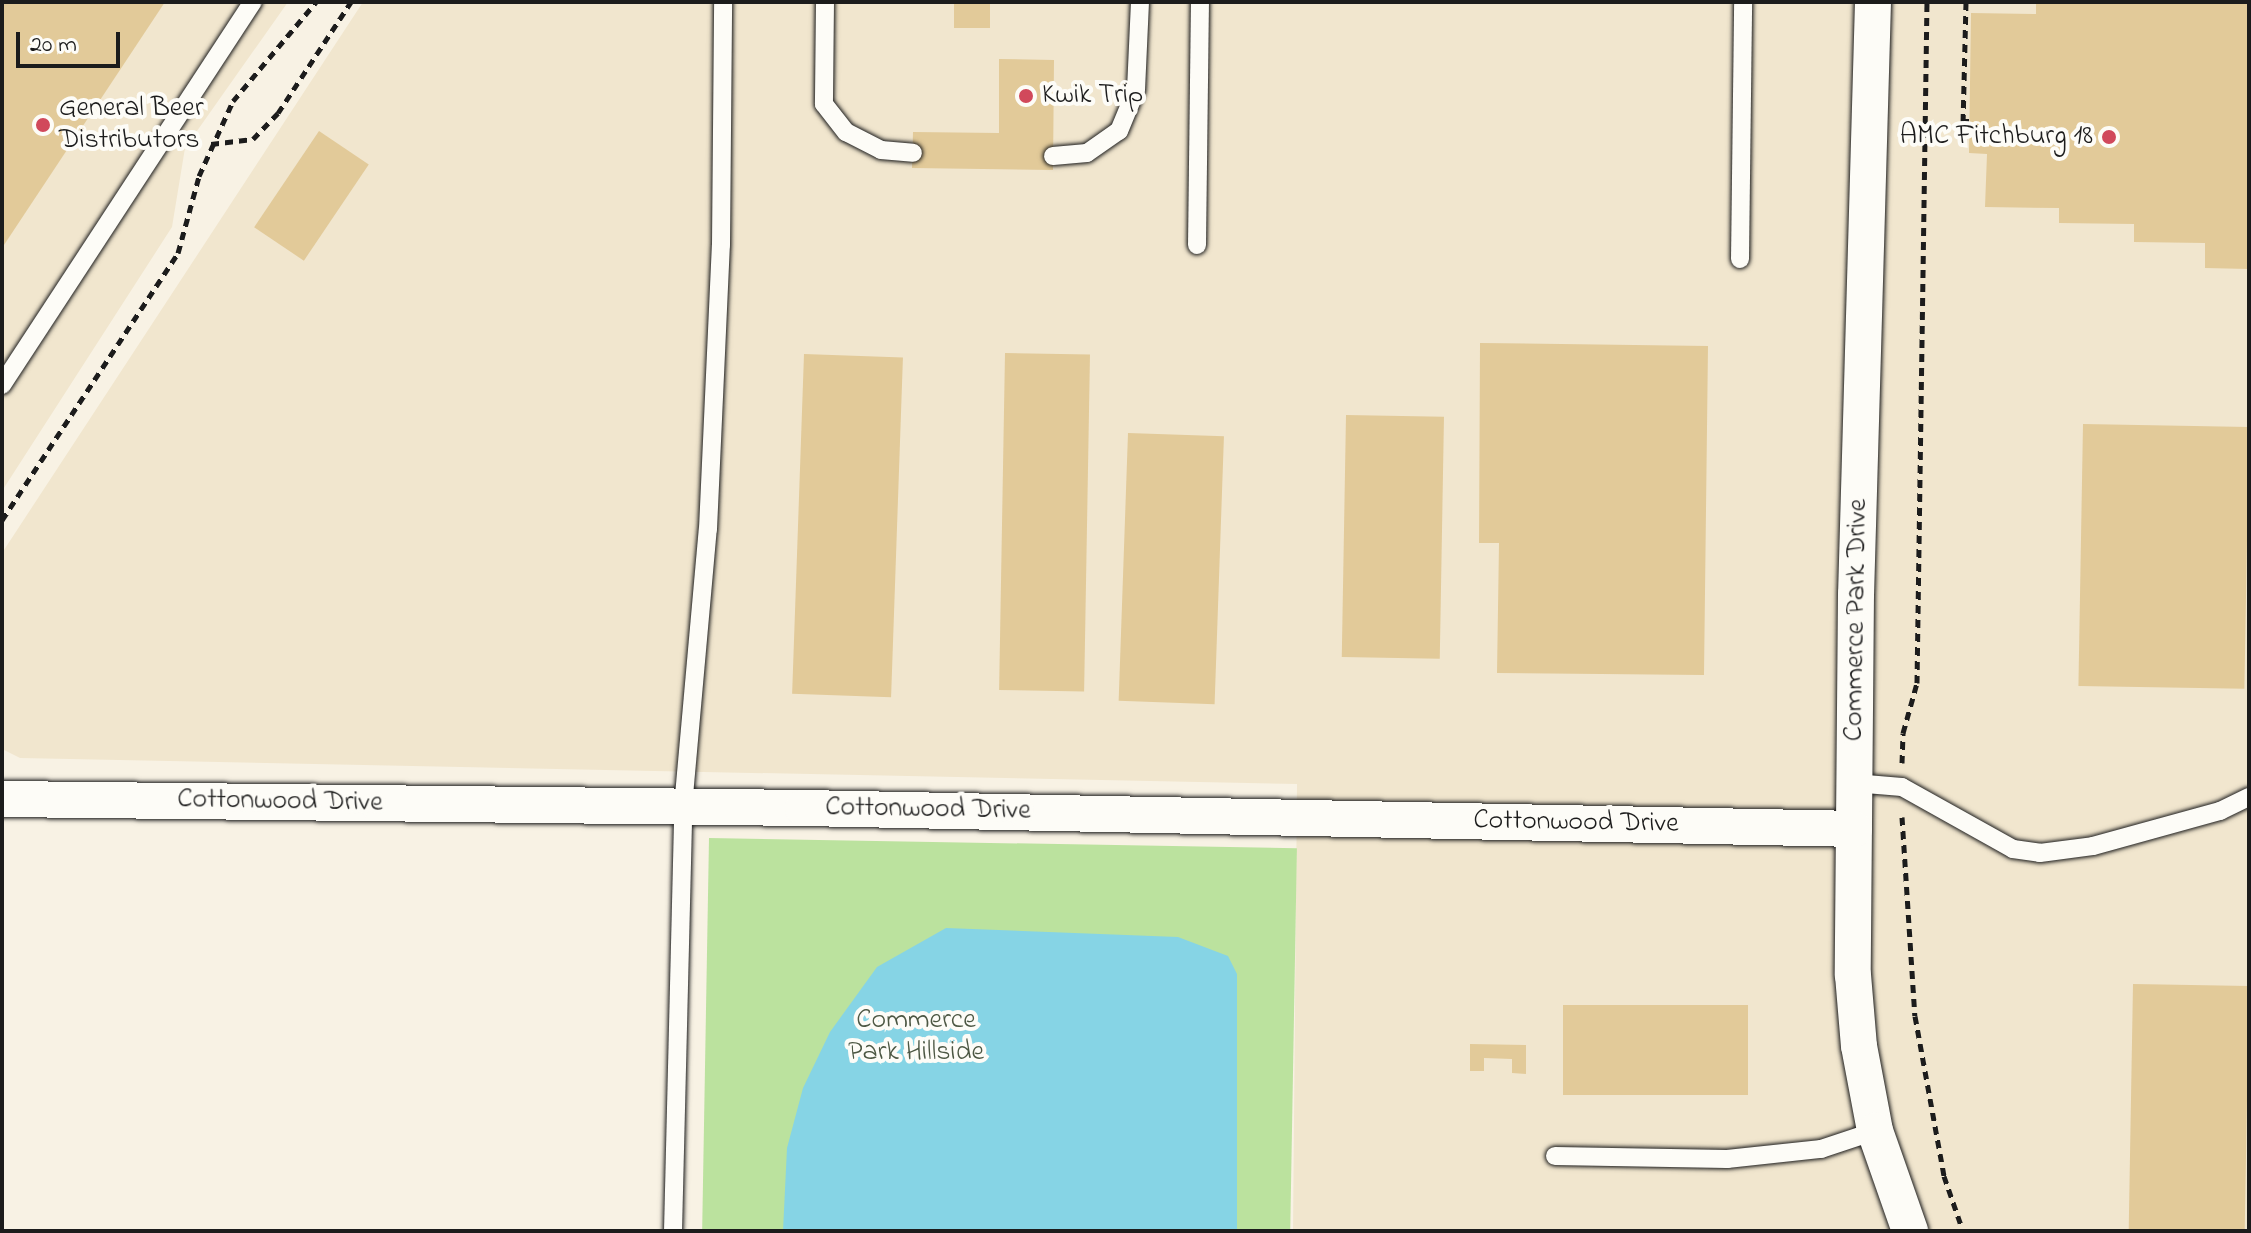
<!DOCTYPE html>
<html>
<head>
<meta charset="utf-8">
<style>
  body { margin:0 }
  #map { position:relative; width:2251px; height:1233px; overflow:hidden; background:#f8f2e4; font-family:"Indie Flower",sans-serif }
  div>[style] { position:absolute }
  .built>* { inset:0; background:#f1e6ce }
  .green>* { inset:0; background:#bbe29e; transform-origin:0 0 }
  .water>* { inset:0; background:#86d4e5 }
  .building>* { inset:0; background:#e2ca99; transform-origin:0 0 }
  .path>* { height:5px; margin-top:-2.5px; transform-origin:0; background:repeating-linear-gradient(90deg,#1c1c1c 0 8px,transparent 0 14px) }
  .roads { filter:drop-shadow(0 0 2px #1c1c1c) drop-shadow(0 0 2px #1c1c1c) }
  .lane>* { height:18px; margin:-9px; padding:0 9px; transform-origin:9px; border-radius:9px; background:#fdfcf7 }
  .street>* { height:36px; margin:-18px; padding:0 18px; transform-origin:18px; border-radius:18px; background:#fdfcf7 }
  .dots>* { width:22px; height:22px; translate:-50% -50%; box-sizing:border-box; border:4px solid #fdfcf7; border-radius:50% }
  span { translate:-50% -50%; white-space:nowrap; text-align:center; line-height:1.15; -webkit-text-stroke:8px #fdfcf7; paint-order:stroke }
  .poi-label { font-size:28px; color:#1c1c1c }
  .left { translate:0 -50%; text-align:left }
  .right { translate:-100% -50%; text-align:right }
  .street-label { font-size:28px; color:#1c1c1c }
  .park-label { font-size:28px; color:#4c5743 }
  .frame { position:absolute; inset:0; border:4px solid #1c1c1c; pointer-events:none }
  .scale { position:absolute; left:16px; top:32px; width:104px; height:36px; box-sizing:border-box; border:4px solid #1c1c1c; border-top:0; padding-left:10px; font-size:24px; line-height:28px; white-space:nowrap; color:#1c1c1c; -webkit-text-stroke:6px #fdfcf7; paint-order:stroke }
</style>
</head>
<body>
<div id="map">
  <div class="built">
    <div style="clip-path:polygon(2px 2px,288px 2px,185px 148px,172px 227px,2px 491px)"></div>
    <div style="clip-path:polygon(363px 2px,2249px 2px,2249px 1231px,1293px 1231px,1297px 784px,20px 758px,2px 749px,2px 553px)"></div>
  </div>
  <div class="green">
    <div style="left:709px;top:838px;width:588px;height:393px;rotate:1deg"></div>
  </div>
  <div class="water">
    <div style="clip-path:polygon(946px 928px,1178px 937px,1228px 956px,1237px 974px,1237px 1231px,783px 1231px,787px 1148px,803px 1088px,830px 1032px,877px 967px)"></div>
  </div>
  <div class="building">
    <div style="clip-path:polygon(2px 2px,165px 2px,2px 248px)"></div>
    <div style="left:954px;top:2px;width:36px;height:26px"></div>
    <div style="clip-path:polygon(2036px 2px,2249px 2px,2249px 269px,2205px 268px,2205px 243px,2134px 242px,2134px 224px,2059px 223px,2059px 208px,1985px 207px,1987px 154px,1969px 153px,1971px 13px,2036px 14px)"></div>
    <div style="clip-path:polygon(999px 59px,1054px 60px,1053px 170px,912px 168px,913px 132px,999px 133px)"></div>
    <div style="left:319px;top:131px;width:60px;height:116px;rotate:34deg"></div>
    <div style="clip-path:polygon(1480px 343px,1708px 346px,1704px 675px,1497px 673px,1499px 543px,1479px 543px)"></div>
    <div style="left:1005px;top:353px;width:85px;height:337px;rotate:1deg"></div>
    <div style="left:804px;top:354px;width:99px;height:340px;rotate:2deg"></div>
    <div style="left:1346px;top:415px;width:98px;height:242px;rotate:1deg"></div>
    <div style="left:2083px;top:424px;width:166px;height:262px;rotate:1deg"></div>
    <div style="left:1128px;top:433px;width:96px;height:268px;rotate:2deg"></div>
    <div style="left:2133px;top:984px;width:116px;height:247px;rotate:1deg"></div>
    <div style="left:1563px;top:1005px;width:185px;height:90px"></div>
    <div style="clip-path:polygon(1470px 1044px,1526px 1045px,1526px 1074px,1512px 1073px,1512px 1059px,1484px 1058px,1484px 1071px,1470px 1071px)"></div>
  </div>
  <div class="path">
    <div style="left:1966px;top:2px;width:119px;rotate:91.4deg"></div>
    <div style="left:1963px;top:121px;width:6px"></div>
    <div style="left:211px;top:144px;width:42px;rotate:-6.8deg"></div>
    <div style="left:253px;top:139px;width:36px;rotate:-46deg"></div>
    <div style="left:278px;top:113px;width:133px;rotate:-56.7deg"></div>
    <div style="left:2px;top:520px;width:320px;rotate:-56.6deg"></div>
    <div style="left:178px;top:253px;width:80px;rotate:-74.7deg"></div>
    <div style="left:199px;top:176px;width:82px;rotate:-65.6deg"></div>
    <div style="left:233px;top:101px;width:129px;rotate:-50deg"></div>
    <div style="left:1902px;top:763px;width:30px;rotate:-88deg"></div>
    <div style="left:1903px;top:733px;width:52px;rotate:-74.4deg"></div>
    <div style="left:1917px;top:683px;width:681px;rotate:-89.16deg"></div>
    <div style="left:1902px;top:817px;width:199px;rotate:86.3deg"></div>
    <div style="left:1915px;top:1016px;width:163px;rotate:79.7deg"></div>
    <div style="left:1944px;top:1176px;width:58px;rotate:70.9deg"></div>
  </div>
  <div class="roads">
    <div class="lane">
      <div style="left:825px;top:2px;width:102px;rotate:90.6deg"></div>
      <div style="left:824px;top:104px;width:36px;rotate:52deg"></div>
      <div style="left:846px;top:132px;width:39px;rotate:27deg"></div>
      <div style="left:881px;top:150px;width:32px;rotate:5deg"></div>
      <div style="left:1053px;top:156px;width:34px;rotate:-5deg"></div>
      <div style="left:1087px;top:153px;width:39px;rotate:-35deg"></div>
      <div style="left:1119px;top:131px;width:44px;rotate:-67.5deg"></div>
      <div style="left:1136px;top:90px;width:88px;rotate:-87.4deg"></div>
      <div style="left:1197px;top:245px;width:243px;rotate:-89.3deg"></div>
      <div style="left:1740px;top:259px;width:257px;rotate:-89.3deg"></div>
      <div style="left:2px;top:385px;width:458px;rotate:-56.8deg"></div>
      <div style="left:1854px;top:783px;width:48px;rotate:4.8deg"></div>
      <div style="left:1902px;top:787px;width:127px;rotate:29.2deg"></div>
      <div style="left:2013px;top:849px;width:27px;rotate:8deg"></div>
      <div style="left:2040px;top:853px;width:53px;rotate:-7.5deg"></div>
      <div style="left:2093px;top:846px;width:132px;rotate:-15.4deg"></div>
      <div style="left:2220px;top:811px;width:32px;rotate:-26deg"></div>
      <div style="left:1555px;top:1156px;width:172px;rotate:1deg"></div>
      <div style="left:1727px;top:1159px;width:95px;rotate:-6.1deg"></div>
      <div style="left:1821px;top:1149px;width:57px;rotate:-18.4deg"></div>
      <div style="left:673px;top:1231px;width:424px;rotate:-88.6deg"></div>
      <div style="left:683px;top:807px;width:279px;rotate:-84.9deg"></div>
      <div style="left:708px;top:529px;width:284px;rotate:-87.4deg"></div>
      <div style="left:721px;top:245px;width:243px;rotate:-89.5deg"></div>
    </div>
    <div class="street">
      <div style="left:1873px;top:2px;width:592px;rotate:91.64deg"></div>
      <div style="left:1856px;top:594px;width:381px;rotate:90.5deg"></div>
      <div style="left:1853px;top:975px;width:71px;rotate:85.2deg"></div>
      <div style="left:1859px;top:1046px;width:86px;rotate:79.3deg"></div>
      <div style="left:1875px;top:1131px;width:106px;rotate:70.7deg"></div>
      <div style="left:2px;top:799px;width:801px;rotate:0.64deg"></div>
      <div style="left:803px;top:808px;width:1051px;rotate:1.14deg"></div>
    </div>
  </div>
  <div class="dots">
    <div style="left:1026px;top:96px;background:#d1495b"></div>
    <div style="left:43px;top:125px;background:#d1495b"></div>
    <div style="left:2109px;top:137px;background:#d1495b"></div>
  </div>
  <div class="poi-label">
    <span class="left" style="left:1042px;top:96px">Kwik Trip</span>
    <span class="left" style="left:59px;top:125px">General Beer<br>Distributors</span>
    <span class="right" style="left:2093px;top:137px">AMC Fitchburg 18</span>
  </div>
  <div class="street-label">
    <span style="left:1857px;top:620px;rotate:-89deg">Commerce Park Drive</span>
    <span style="left:280px;top:802px;rotate:1deg">Cottonwood Drive</span>
    <span style="left:928px;top:810px;rotate:1deg">Cottonwood Drive</span>
    <span style="left:1576px;top:823px;rotate:1deg">Cottonwood Drive</span>
  </div>
  <div class="park-label">
    <span style="left:916px;top:1037px">Commerce<br>Park Hillside</span>
  </div>
  <div class="frame"></div>
  <div class="scale">20 m</div>
</div>
</body>
</html>
